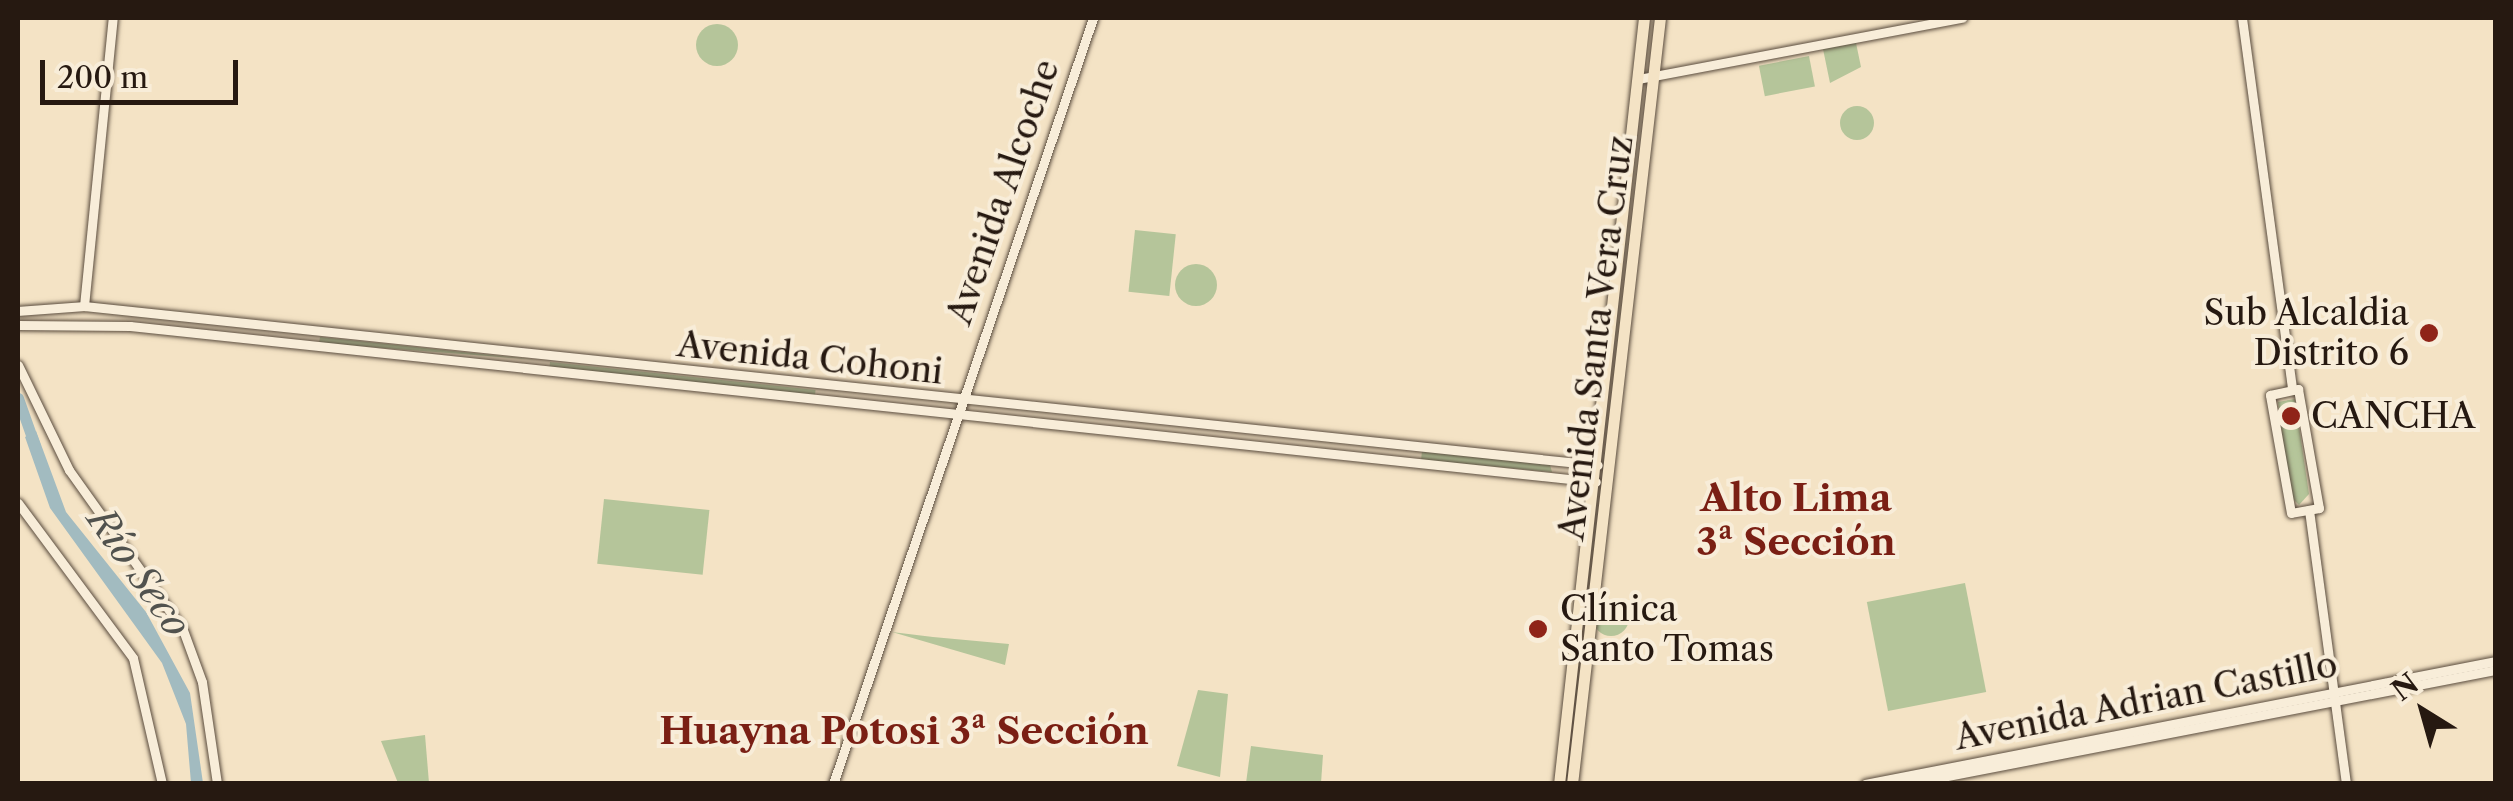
<!DOCTYPE html>
<html>
<head>
<meta charset="utf-8">
<style>
  body { margin:0 }
  #map { position:relative; width:2513px; height:801px; overflow:hidden; background:#f4e3c5; font-family:"Libre Caslon Text",serif }
  div>[style] { position:absolute }
  .green>* { inset:0; background:#b5c59a; transform-origin:0 0 }
  .round { border-radius:50% }
  .water>* { inset:0; background:#a2bbc0 }
  .river>* { height:11px; margin:-5.5px; padding:0 5.5px; transform-origin:5.5px; border-radius:5.5px; background:#a2bbc0 }
  .roads { filter:drop-shadow(0 0 2px #5a4c3e) drop-shadow(0 0 2px #5a4c3e) }
  .minor>* { height:9px; margin:-4.5px; padding:0 4.5px; transform-origin:4.5px; border-radius:4.5px; background:#f8edd9 }
  .major>* { height:11px; margin:-5.5px; padding:0 5.5px; transform-origin:5.5px; border-radius:5.5px; background:#f4e3c5 }
  .dots>* { width:28px; height:28px; translate:-50% -50%; box-sizing:border-box; border:5px solid #f8edd9; border-radius:50% }
  span { translate:-50% -50%; white-space:nowrap; text-align:center; line-height:1.15; -webkit-text-stroke:8px #f8edd9; paint-order:stroke }
  .street-label { font-size:35px; color:#261911 }
  .poi-label { font-size:35px; color:#261911 }
  .right { translate:-100% -50%; text-align:right }
  .left { translate:0 -50%; text-align:left }
  .neighbourhood-label { font-size:38px; color:#7a1f14; font-weight:700 }
  .water-label { font-size:38px; color:#51524e; font-style:italic }
  .frame { position:absolute; inset:0; border:20px solid #261911; pointer-events:none }
  .north { position:absolute; left:2373px; top:661px; width:100px; height:100px; -webkit-text-stroke:8px #f8edd9; paint-order:stroke; rotate:323deg; font-size:28px; font-weight:700; line-height:40px; text-align:center; color:#261911 }
  .north::after { content:''; display:block; margin:auto; width:35px; height:45px; background:#261911; clip-path:polygon(50% 0,100% 100%,50% 72%,0 100%) }
  .scale { position:absolute; left:40px; top:60px; width:198px; height:45px; box-sizing:border-box; border:5px solid #261911; border-top:0; padding-left:12px; font-size:30px; line-height:35px; white-space:nowrap; color:#261911; -webkit-text-stroke:8px #f8edd9; paint-order:stroke }
</style>
</head>
<body>
<div id="map">
  <div class="green">
    <div class="round" style="left:696px;top:24px;width:42px;height:42px"></div>
    <div style="clip-path:polygon(1856px 43px,1861px 67px,1830px 83px,1823px 49px)"></div>
    <div style="left:1809px;top:56px;width:31px;height:51px;rotate:79deg"></div>
    <div class="round" style="left:1840px;top:106px;width:34px;height:34px"></div>
    <div style="left:1135px;top:230px;width:41px;height:62px;rotate:6deg"></div>
    <div class="round" style="left:1175px;top:264px;width:42px;height:42px"></div>
    <div style="clip-path:polygon(320px 337px,539px 360px,319px 343px)"></div>
    <div style="left:550px;top:362px;width:267px;height:6px;rotate:6deg"></div>
    <div style="clip-path:polygon(2295px 399px,2309px 494px,2299px 505px,2290px 496px,2278px 402px)"></div>
    <div style="clip-path:polygon(1422px 451px,1550px 465px,1552px 472px,1421px 460px)"></div>
    <div style="left:604px;top:499px;width:106px;height:65px;rotate:6deg"></div>
    <div style="left:1965px;top:583px;width:111px;height:100px;rotate:79deg"></div>
    <div class="round" style="left:1593px;top:600px;width:36px;height:36px"></div>
    <div style="clip-path:polygon(892px 632px,933px 637px,1009px 644px,1005px 665px)"></div>
    <div style="clip-path:polygon(1198px 690px,1228px 694px,1220px 777px,1177px 766px)"></div>
    <div style="clip-path:polygon(425px 735px,429px 783px,398px 783px,381px 741px)"></div>
    <div style="clip-path:polygon(1251px 746px,1323px 755px,1321px 783px,1246px 783px)"></div>
  </div>
  <div class="water">
    <div style="clip-path:polygon(36px 431px,66px 512px,146px 612px,190px 693px,203px 783px,191px 783px,186px 724px,162px 663px,50px 508px,25px 437px)"></div>
  </div>
  <div class="river">
    <div style="left:18px;top:398px;width:51px;rotate:70.5deg"></div>
  </div>
  <div class="roads">
    <div class="minor">
      <div style="left:2242px;top:18px;width:375px;rotate:82.3deg"></div>
      <div style="left:1638px;top:79px;width:330px;rotate:-10.7deg"></div>
      <div style="left:84px;top:306px;width:289px;rotate:-84.3deg"></div>
      <div style="left:18px;top:311px;width:66px;rotate:-4.3deg"></div>
      <div style="left:84px;top:306px;width:1522px;rotate:6deg"></div>
      <div style="left:18px;top:325px;width:112px;rotate:0.5deg"></div>
      <div style="left:130px;top:326px;width:1474px;rotate:6.07deg"></div>
      <div style="left:18px;top:365px;width:117px;rotate:64.1deg"></div>
      <div style="left:69px;top:470px;width:196px;rotate:54.5deg"></div>
      <div style="left:183px;top:630px;width:55px;rotate:69.9deg"></div>
      <div style="left:202px;top:682px;width:103px;rotate:81.6deg"></div>
      <div style="left:2298px;top:389px;width:121px;rotate:80deg"></div>
      <div style="left:2319px;top:508px;width:28px;rotate:170deg"></div>
      <div style="left:2291px;top:513px;width:120px;rotate:-100.1deg"></div>
      <div style="left:2270px;top:395px;width:29px;rotate:-12deg"></div>
      <div style="left:18px;top:503px;width:193px;rotate:53.4deg"></div>
      <div style="left:133px;top:658px;width:129px;rotate:77deg"></div>
      <div style="left:2309px;top:510px;width:276px;rotate:82.3deg"></div>
      <div style="left:833px;top:784px;width:809px;rotate:-71.25deg"></div>
      <div style="left:1865px;top:784px;width:643px;rotate:-11.03deg"></div>
      <div style="left:1906px;top:784px;width:601px;rotate:-10.94deg"></div>
    </div>
    <div class="major">
      <div style="left:1559px;top:784px;width:771px;rotate:-83.67deg"></div>
      <div style="left:1572px;top:784px;width:771px;rotate:-83.45deg"></div>
    </div>
  </div>
  <div class="dots">
    <div style="left:2429px;top:333px;background:#8f2418"></div>
    <div style="left:2291px;top:416px;background:#8f2418"></div>
    <div style="left:1538px;top:629px;background:#8f2418"></div>
  </div>
  <div class="street-label">
    <span style="left:1003px;top:192px;rotate:-71deg">Avenida Alcoche</span>
    <span style="left:1596px;top:338px;rotate:-83deg">Avenida Santa Vera Cruz</span>
    <span style="left:810px;top:358px;rotate:6deg">Avenida Cohoni</span>
    <span style="left:2146px;top:701px;rotate:-11deg">Avenida Adrian Castillo</span>
  </div>
  <div class="poi-label">
    <span class="right" style="left:2409px;top:333px">Sub Alcaldia<br>Distrito 6</span>
    <span class="left" style="left:2311px;top:416px">CANCHA</span>
    <span class="left" style="left:1560px;top:629px">Clínica<br>Santo Tomas</span>
  </div>
  <div class="neighbourhood-label">
    <span style="left:1796px;top:520px">Alto Lima<br>3ª Sección</span>
    <span style="left:904px;top:731px">Huayna Potosi 3ª Sección</span>
  </div>
  <div class="water-label">
    <span style="left:139px;top:572px;rotate:55deg">Río Seco</span>
  </div>
  <div class="frame"></div>
  <div class="north">N</div>
  <div class="scale">200 m</div>
</div>
</body>
</html>
